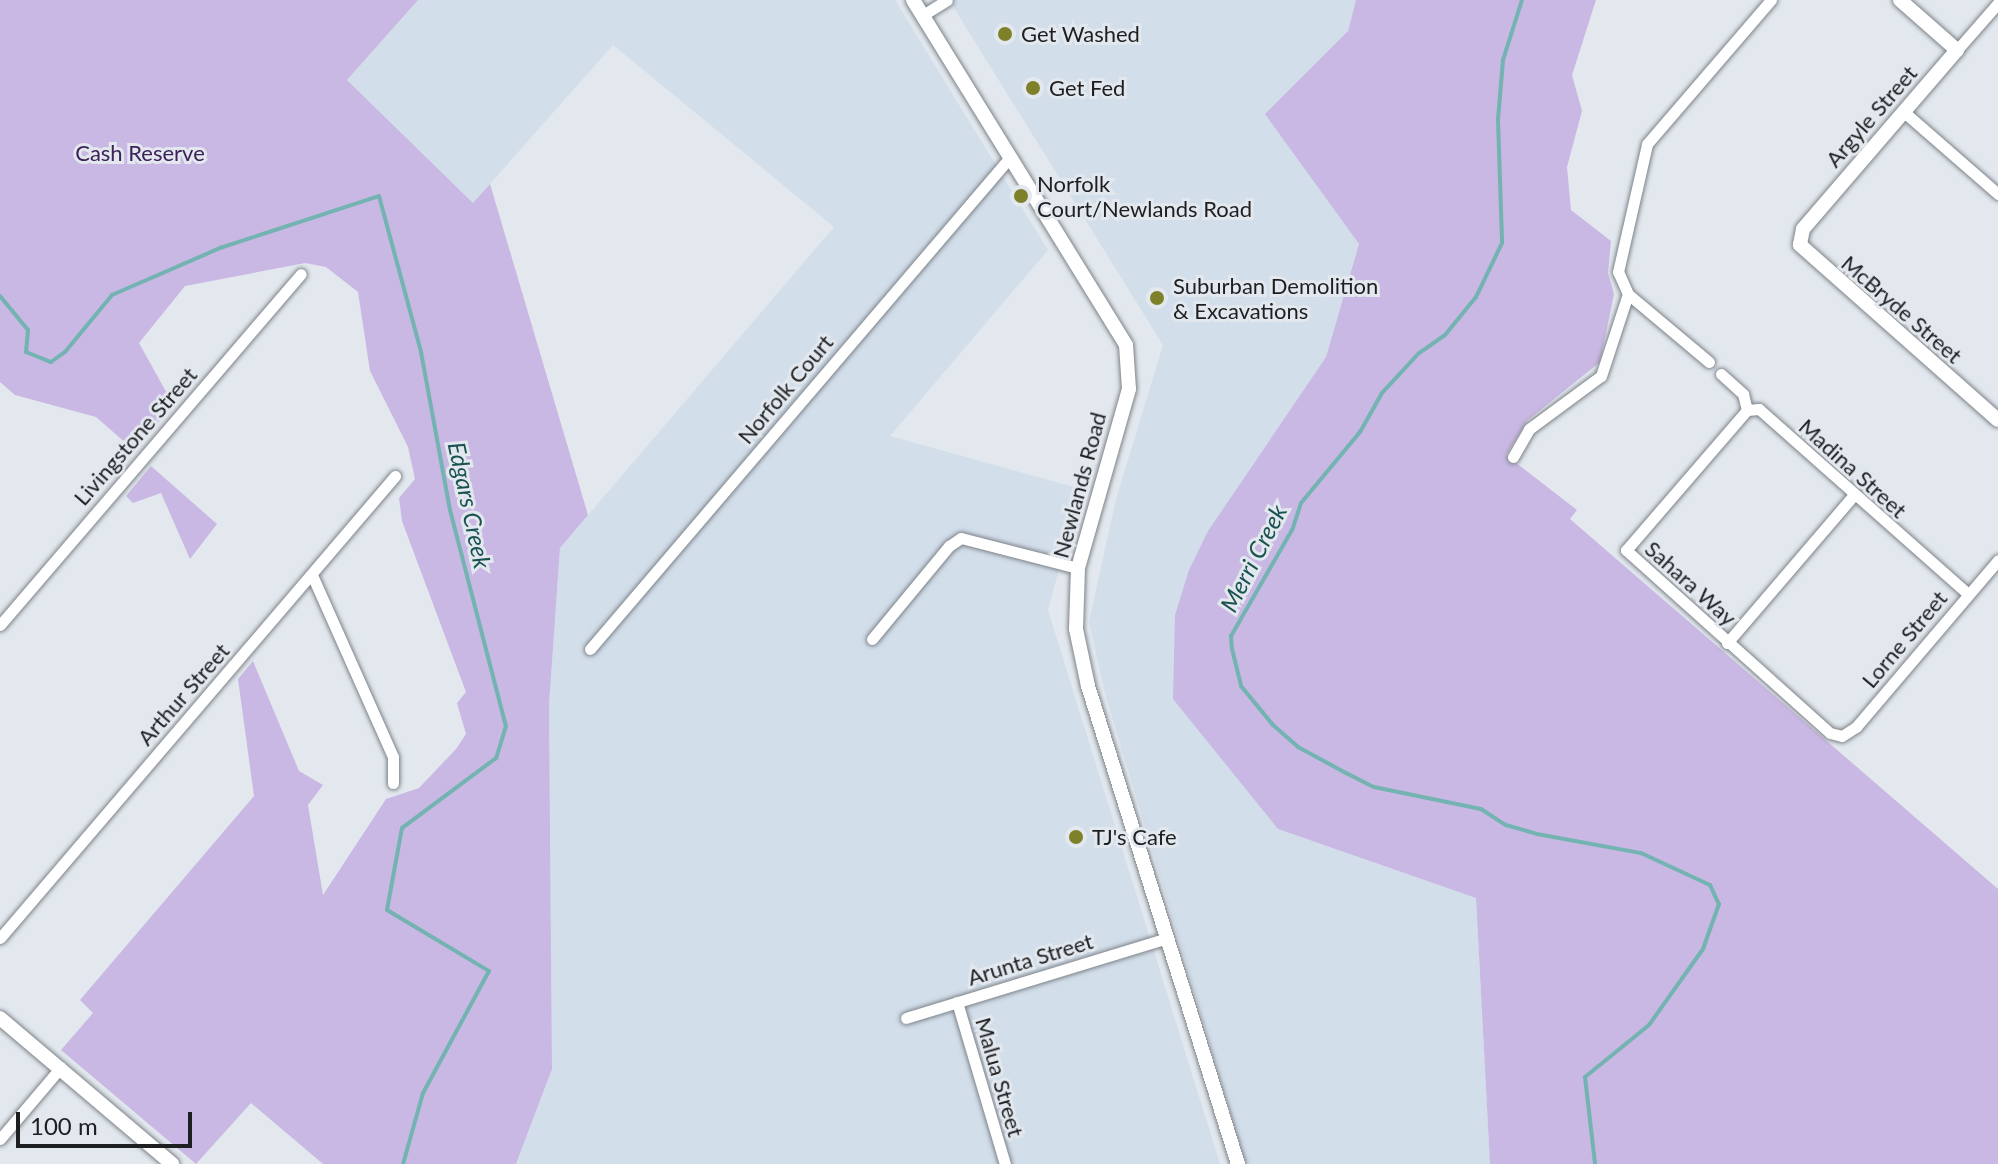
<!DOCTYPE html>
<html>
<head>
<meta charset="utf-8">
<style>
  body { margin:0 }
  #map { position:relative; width:1998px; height:1164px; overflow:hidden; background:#e2e8ee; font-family:Lato,sans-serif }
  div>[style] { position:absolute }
  .built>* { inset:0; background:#d2deea }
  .green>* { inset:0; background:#c9b8e3 }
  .stream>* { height:4px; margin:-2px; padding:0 2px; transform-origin:2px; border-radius:2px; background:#73b3b1 }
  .roads { filter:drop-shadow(0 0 2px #7e8389) drop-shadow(0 0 2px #7e8389) }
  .minor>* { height:11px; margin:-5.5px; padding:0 5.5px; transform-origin:5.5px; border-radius:5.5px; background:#fff }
  .tertiary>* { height:14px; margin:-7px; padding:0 7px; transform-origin:7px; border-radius:7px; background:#fff }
  .dots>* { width:22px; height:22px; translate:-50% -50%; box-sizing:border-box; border:4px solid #e2e8ee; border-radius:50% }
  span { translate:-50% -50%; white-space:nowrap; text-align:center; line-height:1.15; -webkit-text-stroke:6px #e2e8ee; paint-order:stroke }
  .poi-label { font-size:22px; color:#1d1f21 }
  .left { translate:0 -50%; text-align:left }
  .street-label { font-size:22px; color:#1d1f21 }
  .park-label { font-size:22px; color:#3c2259 }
  .water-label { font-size:24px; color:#1a5251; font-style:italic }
  .scale { position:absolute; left:16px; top:1112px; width:176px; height:36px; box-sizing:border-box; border:4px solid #1d1f21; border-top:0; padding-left:10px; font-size:24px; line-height:28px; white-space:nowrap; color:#1d1f21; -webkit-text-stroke:6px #e2e8ee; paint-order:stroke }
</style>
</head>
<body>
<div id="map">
  <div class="built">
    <div style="clip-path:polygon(418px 0,895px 0,1048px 250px,890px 436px,1081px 489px,1048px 610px,1220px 1164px,516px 1164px,552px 1069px,549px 705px,560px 548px,834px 227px,613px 45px,473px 203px,347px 80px)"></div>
    <div style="clip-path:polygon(949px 0,1356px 0,1348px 31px,1266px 114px,1359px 244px,1326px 357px,1208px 531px,1175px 615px,1278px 829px,1476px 898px,1490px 1164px,1246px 1164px,1105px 693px,1089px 622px,1116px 499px,1163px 345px)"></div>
  </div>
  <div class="green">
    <div style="clip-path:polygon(0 0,418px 0,347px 80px,473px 203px,490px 184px,588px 515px,560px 548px,549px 705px,552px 1069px,516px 1164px,323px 1164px,251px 1103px,196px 1164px,61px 1050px,93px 1013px,80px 1000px,254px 796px,238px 679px,253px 661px,299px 771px,323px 785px,308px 805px,323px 895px,386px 799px,419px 788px,456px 749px,466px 734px,457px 703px,466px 692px,402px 521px,399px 498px,415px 479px,408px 447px,370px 371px,358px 292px,326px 267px,305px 263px,185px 286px,139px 343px,173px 404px,135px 451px,96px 417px,15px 395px,0 382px)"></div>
    <div style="clip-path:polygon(1356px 0,1596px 0,1572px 75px,1582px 111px,1567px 167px,1571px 210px,1611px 241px,1608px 273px,1614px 294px,1600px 362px,1528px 420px,1506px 455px,1577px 510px,1570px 519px,1998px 889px,1998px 1164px,1490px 1164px,1476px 898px,1278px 829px,1173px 699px,1175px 615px,1189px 570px,1208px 531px,1326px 357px,1359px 244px,1265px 114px,1348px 31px)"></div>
    <div style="clip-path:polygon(151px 466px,217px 524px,190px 559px,161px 493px,133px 503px,126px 496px)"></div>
  </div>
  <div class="stream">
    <div style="left:1522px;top:0;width:63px;rotate:107.6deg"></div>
    <div style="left:1503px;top:60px;width:60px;rotate:94.8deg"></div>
    <div style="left:1498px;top:120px;width:123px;rotate:88.1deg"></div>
    <div style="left:1502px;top:243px;width:60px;rotate:115.7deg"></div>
    <div style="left:1476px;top:297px;width:49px;rotate:129.2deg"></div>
    <div style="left:1445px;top:335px;width:32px;rotate:145deg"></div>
    <div style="left:1419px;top:353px;width:54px;rotate:132.8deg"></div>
    <div style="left:1382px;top:393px;width:45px;rotate:119.4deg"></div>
    <div style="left:1360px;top:432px;width:92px;rotate:129.7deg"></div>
    <div style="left:1301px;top:503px;width:28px;rotate:108deg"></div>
    <div style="left:1292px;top:530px;width:122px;rotate:119.9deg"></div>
    <div style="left:1231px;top:636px;width:13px;rotate:86deg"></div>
    <div style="left:1232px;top:649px;width:38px;rotate:76deg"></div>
    <div style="left:1241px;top:686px;width:50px;rotate:50.6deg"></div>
    <div style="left:1273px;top:725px;width:33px;rotate:41deg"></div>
    <div style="left:1298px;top:747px;width:55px;rotate:28.4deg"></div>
    <div style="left:1346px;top:773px;width:31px;rotate:27deg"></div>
    <div style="left:1374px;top:787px;width:109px;rotate:11.6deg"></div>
    <div style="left:1481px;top:809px;width:30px;rotate:33deg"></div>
    <div style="left:1506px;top:825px;width:32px;rotate:16deg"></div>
    <div style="left:1537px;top:834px;width:106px;rotate:10.4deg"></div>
    <div style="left:1641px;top:853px;width:76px;rotate:24.9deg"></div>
    <div style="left:1710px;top:885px;width:21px;rotate:65deg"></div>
    <div style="left:1719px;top:904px;width:48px;rotate:109.6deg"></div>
    <div style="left:1703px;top:949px;width:93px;rotate:125.4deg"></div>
    <div style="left:1649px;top:1025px;width:82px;rotate:140.9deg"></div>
    <div style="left:1585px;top:1077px;width:88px;rotate:83.4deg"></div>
    <div style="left:0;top:296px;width:44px;rotate:50.5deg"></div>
    <div style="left:28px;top:330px;width:22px;rotate:95deg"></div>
    <div style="left:26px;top:352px;width:27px;rotate:22deg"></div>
    <div style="left:51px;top:362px;width:17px;rotate:-36deg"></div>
    <div style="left:65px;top:352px;width:74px;rotate:-50.5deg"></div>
    <div style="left:112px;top:295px;width:118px;rotate:-23.5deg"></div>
    <div style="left:220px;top:248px;width:167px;rotate:-18.1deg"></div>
    <div style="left:379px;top:196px;width:162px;rotate:74.9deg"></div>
    <div style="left:421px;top:352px;width:161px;rotate:79.6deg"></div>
    <div style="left:450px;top:510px;width:223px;rotate:75.5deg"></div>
    <div style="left:506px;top:726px;width:34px;rotate:107deg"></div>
    <div style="left:496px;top:758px;width:117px;rotate:143.3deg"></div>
    <div style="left:402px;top:828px;width:83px;rotate:100.4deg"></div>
    <div style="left:387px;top:910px;width:119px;rotate:30.9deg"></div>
    <div style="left:489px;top:971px;width:139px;rotate:118.4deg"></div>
    <div style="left:423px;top:1093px;width:74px;rotate:105.7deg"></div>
  </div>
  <div class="roads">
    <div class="minor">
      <div style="left:923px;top:15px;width:28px;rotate:-32deg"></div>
      <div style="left:1957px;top:50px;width:62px;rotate:-48.9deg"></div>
      <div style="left:1904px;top:112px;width:125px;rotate:41.1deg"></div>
      <div style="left:1709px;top:362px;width:106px;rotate:-140deg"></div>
      <div style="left:1628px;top:294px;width:24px;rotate:-114deg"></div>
      <div style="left:1618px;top:272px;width:131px;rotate:-77.2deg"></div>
      <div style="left:1647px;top:144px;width:190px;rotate:-49.3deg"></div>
      <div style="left:1721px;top:374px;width:30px;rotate:42deg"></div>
      <div style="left:1743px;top:394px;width:16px;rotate:76deg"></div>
      <div style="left:1747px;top:410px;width:185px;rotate:130.8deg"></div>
      <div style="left:1626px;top:550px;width:274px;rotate:41.9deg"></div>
      <div style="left:1830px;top:733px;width:12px;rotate:14deg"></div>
      <div style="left:1842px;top:736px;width:17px;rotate:-33deg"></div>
      <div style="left:1856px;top:727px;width:219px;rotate:-49.6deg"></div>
      <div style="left:1747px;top:410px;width:12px;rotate:-5deg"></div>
      <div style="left:1759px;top:409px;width:279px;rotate:41.5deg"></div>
      <div style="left:1513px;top:457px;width:32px;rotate:-60deg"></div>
      <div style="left:1529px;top:429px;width:89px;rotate:-36.4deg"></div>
      <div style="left:1601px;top:376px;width:86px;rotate:-71.8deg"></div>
      <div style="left:312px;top:575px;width:199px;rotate:66deg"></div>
      <div style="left:393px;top:757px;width:26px;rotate:90deg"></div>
      <div style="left:0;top:625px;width:462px;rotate:-49.4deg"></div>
      <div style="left:872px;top:639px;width:121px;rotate:-50.4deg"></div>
      <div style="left:949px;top:546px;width:14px;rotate:-34deg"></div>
      <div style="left:961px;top:538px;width:121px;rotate:14.4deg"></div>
      <div style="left:1727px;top:643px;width:194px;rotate:-49.4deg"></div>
      <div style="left:590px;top:649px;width:648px;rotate:-49.5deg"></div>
      <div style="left:0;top:938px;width:608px;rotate:-49.47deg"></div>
      <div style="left:957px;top:1002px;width:169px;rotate:73.5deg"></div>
      <div style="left:906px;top:1018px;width:273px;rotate:-17deg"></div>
      <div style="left:0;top:1139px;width:94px;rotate:-49.7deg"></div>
    </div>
    <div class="tertiary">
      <div style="left:913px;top:0;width:405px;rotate:58.3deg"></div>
      <div style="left:1126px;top:345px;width:44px;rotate:86.1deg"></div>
      <div style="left:1129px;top:389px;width:186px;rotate:105.9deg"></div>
      <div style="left:1078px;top:568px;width:61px;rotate:91.9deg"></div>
      <div style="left:1076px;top:629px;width:58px;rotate:78.1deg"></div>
      <div style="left:1088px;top:686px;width:501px;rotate:72.58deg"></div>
      <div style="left:1900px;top:0;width:76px;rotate:41.3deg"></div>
      <div style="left:1957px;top:50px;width:236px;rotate:130.7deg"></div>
      <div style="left:1803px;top:229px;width:16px;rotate:101deg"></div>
      <div style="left:1800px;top:245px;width:264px;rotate:41.5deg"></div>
      <div style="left:0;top:1018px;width:226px;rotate:40.3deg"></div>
    </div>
  </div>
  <div class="dots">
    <div style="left:1005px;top:34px;background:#7e812a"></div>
    <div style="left:1033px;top:88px;background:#7e812a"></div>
    <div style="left:1021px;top:196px;background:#7e812a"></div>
    <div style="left:1157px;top:298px;background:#7e812a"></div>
    <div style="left:1076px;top:837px;background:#7e812a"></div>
  </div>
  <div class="poi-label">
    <span class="left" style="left:1021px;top:34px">Get Washed</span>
    <span class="left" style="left:1049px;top:88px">Get Fed</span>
    <span class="left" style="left:1037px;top:196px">Norfolk<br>Court/Newlands Road</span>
    <span class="left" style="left:1173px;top:298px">Suburban Demolition<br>&amp; Excavations</span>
    <span class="left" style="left:1092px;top:837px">TJ's Cafe</span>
  </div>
  <div class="street-label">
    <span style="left:1871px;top:116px;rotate:-49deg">Argyle Street</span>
    <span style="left:1902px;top:309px;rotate:41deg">McBryde Street</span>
    <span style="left:785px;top:389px;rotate:-50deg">Norfolk Court</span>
    <span style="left:135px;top:436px;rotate:-49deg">Livingstone Street</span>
    <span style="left:1853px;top:468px;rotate:42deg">Madina Street</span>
    <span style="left:1079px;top:485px;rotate:-75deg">Newlands Road</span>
    <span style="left:1691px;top:583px;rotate:42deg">Sahara Way</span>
    <span style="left:1904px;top:639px;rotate:-50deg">Lorne Street</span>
    <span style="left:183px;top:694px;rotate:-49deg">Arthur Street</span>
    <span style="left:1030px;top:959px;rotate:-17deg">Arunta Street</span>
    <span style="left:1000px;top:1077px;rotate:74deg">Malua Street</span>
  </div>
  <div class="park-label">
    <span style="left:140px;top:153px">Cash Reserve</span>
  </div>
  <div class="water-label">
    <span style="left:470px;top:505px;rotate:78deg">Edgars Creek</span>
    <span style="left:1253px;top:558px;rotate:-63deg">Merri Creek</span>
  </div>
  <div class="scale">100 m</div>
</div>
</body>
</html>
